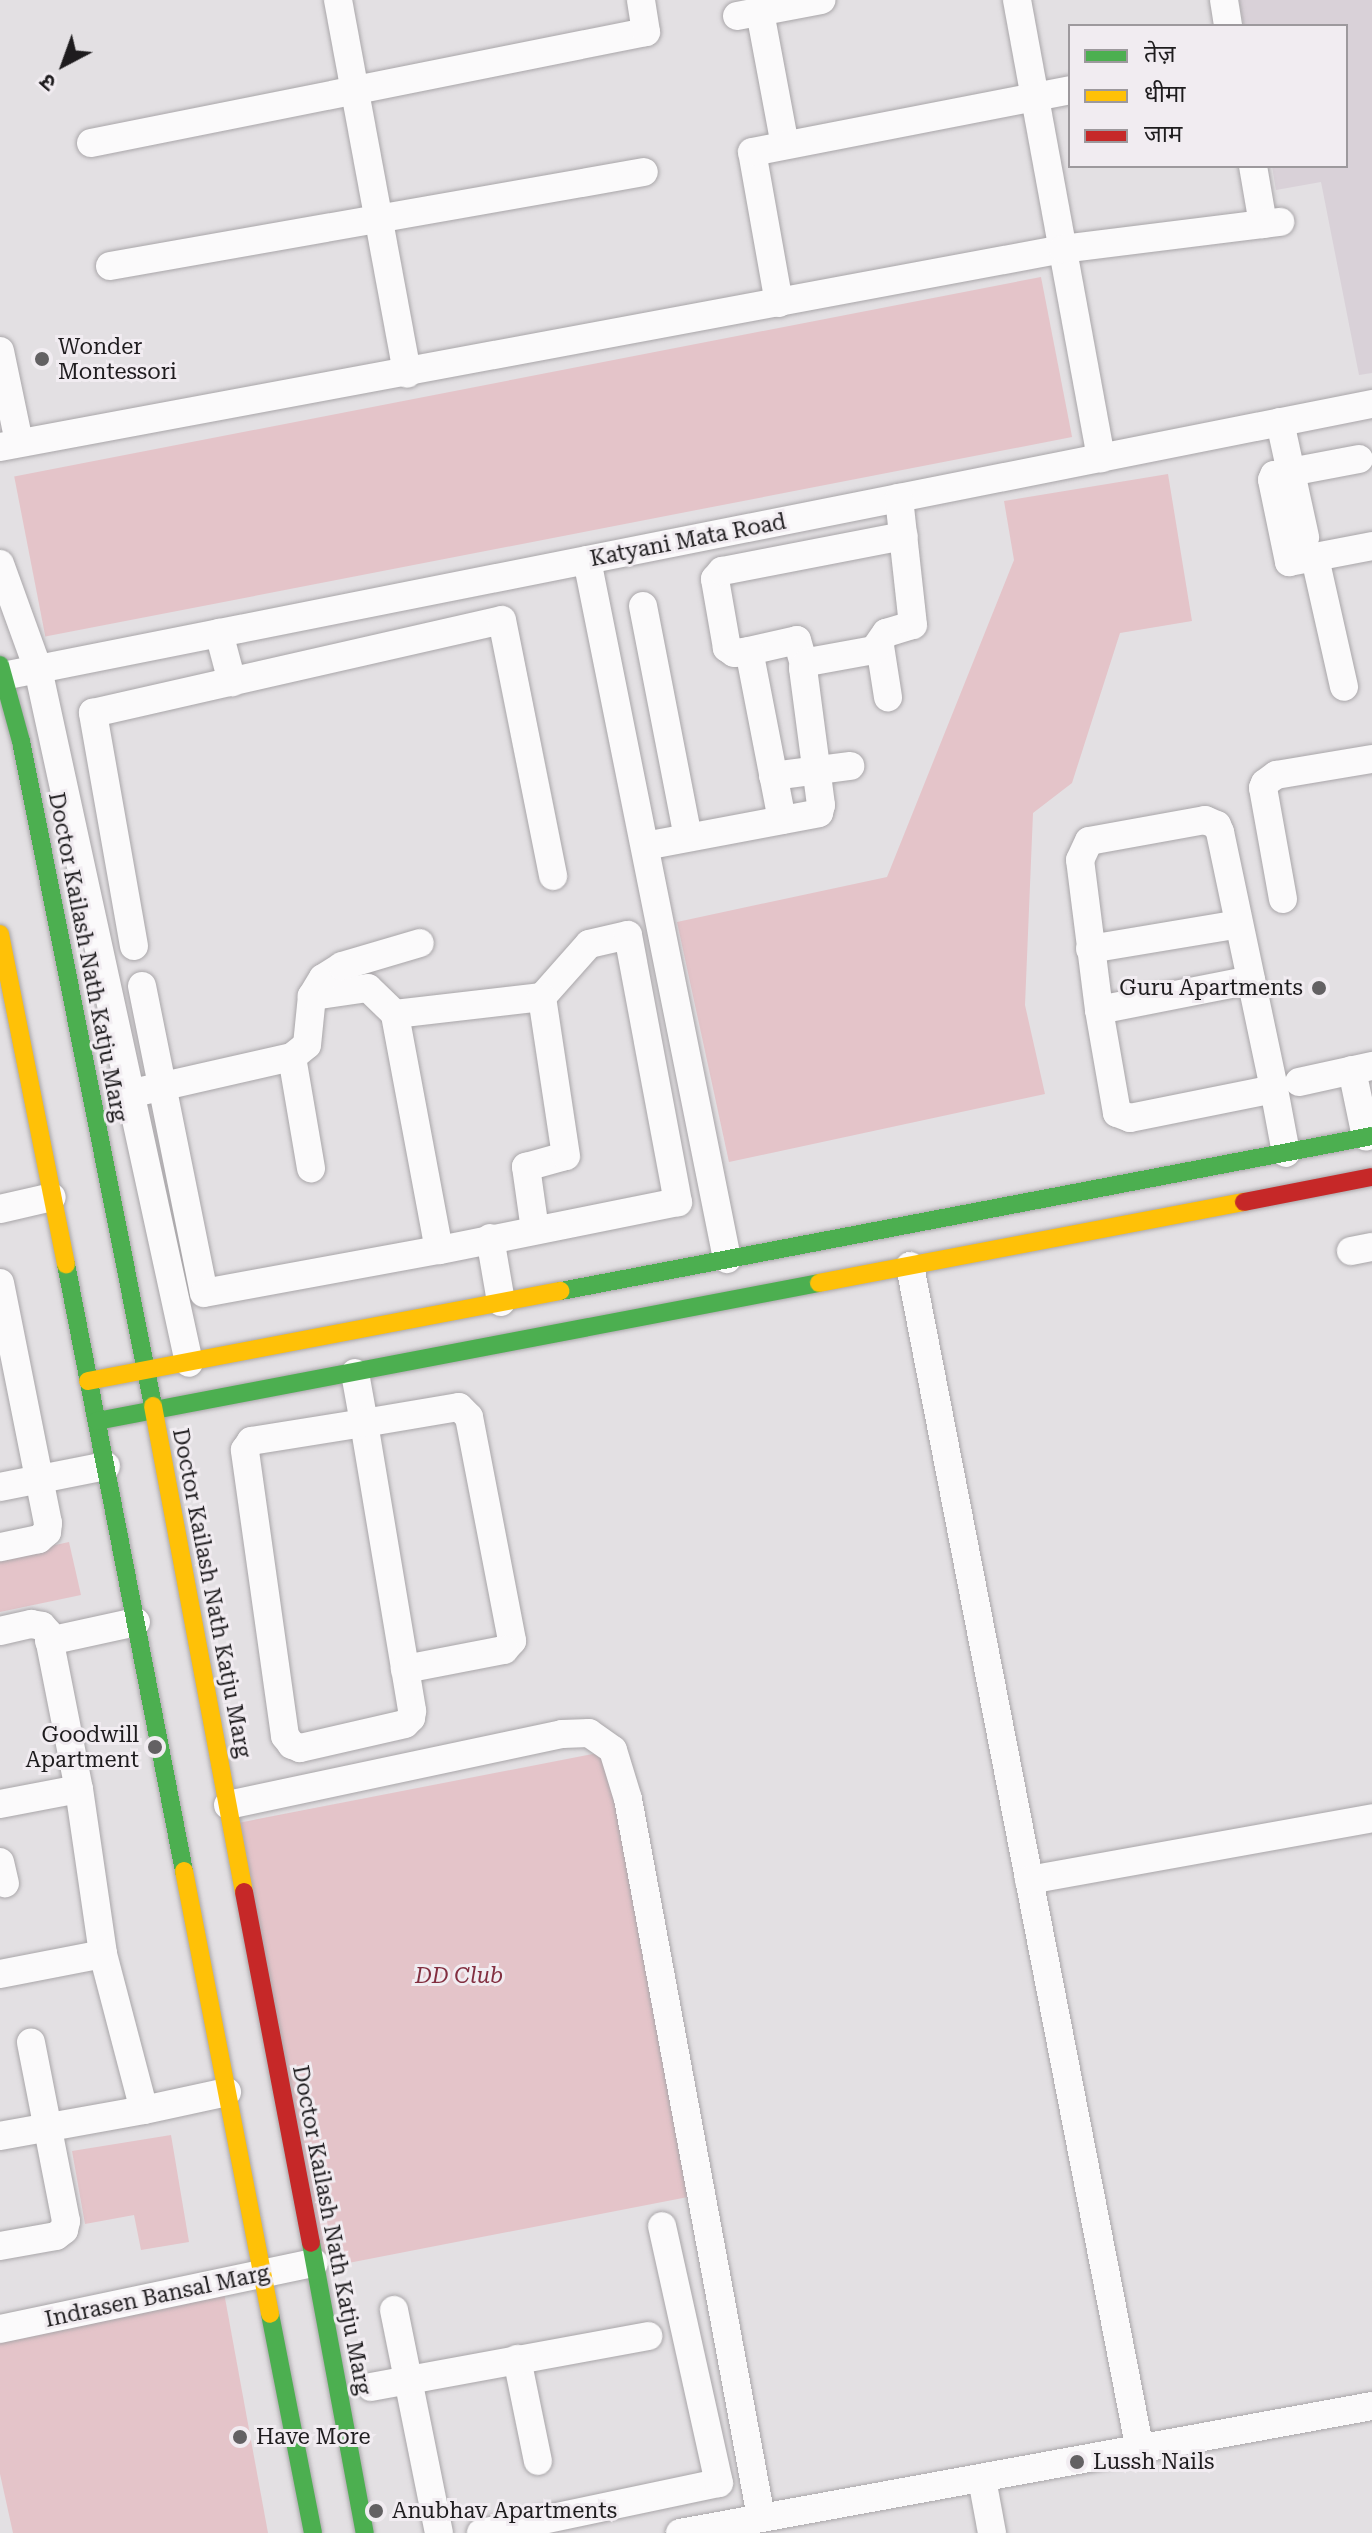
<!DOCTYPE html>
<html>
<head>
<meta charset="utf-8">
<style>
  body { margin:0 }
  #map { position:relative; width:1372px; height:2533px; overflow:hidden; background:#e3e0e3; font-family:"Roboto Serif","Noto Sans Devanagari",serif }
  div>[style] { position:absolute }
  .built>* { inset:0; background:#d9d1d8 }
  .green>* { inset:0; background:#e4c4c9; transform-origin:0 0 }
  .roads { filter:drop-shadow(0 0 2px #a9a6a9) drop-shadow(0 0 2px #a9a6a9) }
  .street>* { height:28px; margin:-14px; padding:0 14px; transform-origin:14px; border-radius:14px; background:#fbfafb }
  .fast>* { height:18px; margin:-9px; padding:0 9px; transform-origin:9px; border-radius:9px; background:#4caf50 }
  .slow>* { height:18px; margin:-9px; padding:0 9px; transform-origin:9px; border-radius:9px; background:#ffc107 }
  .jam>* { height:18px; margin:-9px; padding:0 9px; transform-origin:9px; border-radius:9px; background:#c62828 }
  .dots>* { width:22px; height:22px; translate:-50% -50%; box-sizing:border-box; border:4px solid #f1ecf1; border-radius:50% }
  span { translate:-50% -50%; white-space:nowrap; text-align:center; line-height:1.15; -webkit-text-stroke:6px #f1ecf1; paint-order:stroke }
  .poi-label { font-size:22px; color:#1e1c1e }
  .left { translate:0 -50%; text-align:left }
  .right { translate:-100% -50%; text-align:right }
  .street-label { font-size:22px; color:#1e1c1e }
  .park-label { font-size:22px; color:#822f40; font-style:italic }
  .legend { position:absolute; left:1068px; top:24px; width:280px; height:144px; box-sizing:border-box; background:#f1ecf1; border:2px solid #9d999d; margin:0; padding:10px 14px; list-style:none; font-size:24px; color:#1e1c1e }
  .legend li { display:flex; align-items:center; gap:16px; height:40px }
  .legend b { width:40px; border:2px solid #9d999d }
  .north { position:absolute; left:24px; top:24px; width:80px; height:80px; -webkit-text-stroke:6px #f1ecf1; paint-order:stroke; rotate:221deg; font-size:22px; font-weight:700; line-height:32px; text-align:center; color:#1e1c1e }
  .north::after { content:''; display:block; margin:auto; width:28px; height:36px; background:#1e1c1e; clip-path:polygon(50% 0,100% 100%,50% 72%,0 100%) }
</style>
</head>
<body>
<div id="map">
  <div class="built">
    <div style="clip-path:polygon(1239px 0,1372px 0,1372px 373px,1359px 375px,1321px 182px,1276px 190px,1272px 166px,1346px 166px,1346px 26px,1244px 26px)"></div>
  </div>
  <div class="green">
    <div style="left:1041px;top:277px;width:163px;height:1046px;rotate:79deg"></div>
    <div style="clip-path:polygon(1168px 474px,1192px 621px,1120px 633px,1072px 783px,1033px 813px,1025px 1005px,1045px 1094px,729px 1162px,677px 922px,887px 877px,1014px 560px,1004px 501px)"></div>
    <div style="clip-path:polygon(69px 1542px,81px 1595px,0 1612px,0 1557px)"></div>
    <div style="left:613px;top:1750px;width:453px;height:389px;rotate:79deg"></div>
    <div style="clip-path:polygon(171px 2135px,189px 2242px,141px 2250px,134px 2215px,85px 2224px,72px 2151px)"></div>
    <div style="clip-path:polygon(223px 2287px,268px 2533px,13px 2533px,0 2474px,0 2337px)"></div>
  </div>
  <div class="roads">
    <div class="street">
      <div style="left:338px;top:0;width:380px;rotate:79.5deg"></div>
      <div style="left:1017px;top:0;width:466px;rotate:79.6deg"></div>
      <div style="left:1224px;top:0;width:26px;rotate:81deg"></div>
      <div style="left:760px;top:12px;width:135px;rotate:79.4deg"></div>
      <div style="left:737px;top:16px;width:86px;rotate:-10.8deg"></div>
      <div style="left:91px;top:143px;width:566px;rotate:-11.31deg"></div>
      <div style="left:646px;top:32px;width:32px;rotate:-99deg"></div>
      <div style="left:1253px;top:166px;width:59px;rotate:80.2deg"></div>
      <div style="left:110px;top:266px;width:542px;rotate:-9.98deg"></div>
      <div style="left:779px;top:303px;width:153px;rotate:-100.1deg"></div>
      <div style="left:752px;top:152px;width:324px;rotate:-11deg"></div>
      <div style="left:0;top:351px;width:93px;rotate:78.2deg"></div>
      <div style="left:1280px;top:422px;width:118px;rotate:77.7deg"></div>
      <div style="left:0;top:447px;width:1081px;rotate:-10.55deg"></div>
      <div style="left:1063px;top:249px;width:219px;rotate:-7.1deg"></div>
      <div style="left:1359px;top:459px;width:86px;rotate:169.3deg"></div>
      <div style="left:1274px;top:475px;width:5px;rotate:112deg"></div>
      <div style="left:1272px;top:480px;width:84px;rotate:78.3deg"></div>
      <div style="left:1289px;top:562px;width:85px;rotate:-10.9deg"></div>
      <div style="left:1315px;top:558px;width:132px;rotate:77.3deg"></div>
      <div style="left:587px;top:560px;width:713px;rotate:78.67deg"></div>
      <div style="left:0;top:564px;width:112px;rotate:70.1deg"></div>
      <div style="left:38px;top:669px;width:710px;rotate:77.72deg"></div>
      <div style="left:643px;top:606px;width:235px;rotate:79deg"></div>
      <div style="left:219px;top:633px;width:51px;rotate:75.1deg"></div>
      <div style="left:880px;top:646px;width:52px;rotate:81.1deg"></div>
      <div style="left:749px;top:651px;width:49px;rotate:-12.9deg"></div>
      <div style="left:797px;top:640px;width:26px;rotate:74deg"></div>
      <div style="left:3px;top:676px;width:1396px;rotate:-11.24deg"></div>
      <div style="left:773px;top:776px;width:78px;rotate:-7.4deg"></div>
      <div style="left:782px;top:820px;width:172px;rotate:-101deg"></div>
      <div style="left:749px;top:651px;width:15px;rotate:172deg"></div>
      <div style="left:734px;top:653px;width:9px;rotate:-144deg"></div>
      <div style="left:727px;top:648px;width:70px;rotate:-99.9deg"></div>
      <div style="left:715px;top:579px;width:11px;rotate:-49deg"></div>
      <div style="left:722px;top:571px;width:185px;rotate:-10.9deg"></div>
      <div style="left:645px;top:846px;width:177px;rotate:-10.7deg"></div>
      <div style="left:819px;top:813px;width:8px;rotate:-76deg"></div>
      <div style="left:821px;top:805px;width:138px;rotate:-97.5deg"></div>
      <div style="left:803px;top:668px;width:8px;rotate:-50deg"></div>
      <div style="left:808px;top:662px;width:67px;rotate:-10.3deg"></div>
      <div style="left:874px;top:650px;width:21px;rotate:-55deg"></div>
      <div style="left:886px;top:633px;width:28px;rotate:-17deg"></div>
      <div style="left:913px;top:625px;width:128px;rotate:-96.3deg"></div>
      <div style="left:1283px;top:899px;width:113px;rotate:-100.2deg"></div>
      <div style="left:1263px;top:788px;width:5px;rotate:-68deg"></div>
      <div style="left:1265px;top:783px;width:14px;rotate:-36deg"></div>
      <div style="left:1276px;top:775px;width:97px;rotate:-9.5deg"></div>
      <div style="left:134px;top:946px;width:237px;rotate:-100deg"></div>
      <div style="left:93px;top:713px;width:419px;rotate:-12.8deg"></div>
      <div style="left:502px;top:620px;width:261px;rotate:78.7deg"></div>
      <div style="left:1090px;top:949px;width:151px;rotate:-9.5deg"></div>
      <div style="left:142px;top:986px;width:313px;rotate:78.6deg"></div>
      <div style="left:204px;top:1293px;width:239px;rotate:-10.4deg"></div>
      <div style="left:439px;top:1250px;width:240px;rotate:-100.6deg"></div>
      <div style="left:395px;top:1014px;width:37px;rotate:-136deg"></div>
      <div style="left:368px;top:988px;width:57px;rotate:171.9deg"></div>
      <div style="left:1099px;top:1010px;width:155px;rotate:-11.2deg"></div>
      <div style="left:395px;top:1014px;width:148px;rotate:-6.6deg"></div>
      <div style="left:542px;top:997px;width:71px;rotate:-48.4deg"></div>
      <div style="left:589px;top:944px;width:40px;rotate:-13deg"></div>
      <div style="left:628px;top:935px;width:272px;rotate:79.4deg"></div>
      <div style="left:678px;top:1202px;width:244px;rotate:168.6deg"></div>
      <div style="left:292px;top:1057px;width:113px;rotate:80.3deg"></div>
      <div style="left:1352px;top:1070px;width:68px;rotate:78.2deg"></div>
      <div style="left:1299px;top:1082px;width:75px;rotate:-12.4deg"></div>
      <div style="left:1274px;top:1089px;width:147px;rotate:168.6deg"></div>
      <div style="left:1130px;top:1118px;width:14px;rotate:-159deg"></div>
      <div style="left:1117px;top:1113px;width:105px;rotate:-99.9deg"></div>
      <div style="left:1099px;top:1010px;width:151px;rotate:-97.2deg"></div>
      <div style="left:1080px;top:860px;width:21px;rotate:-65deg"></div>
      <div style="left:1089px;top:841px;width:118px;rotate:-10.3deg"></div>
      <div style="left:1205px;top:820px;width:13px;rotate:23deg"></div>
      <div style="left:1217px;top:825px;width:8px;rotate:67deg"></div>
      <div style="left:1220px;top:832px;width:263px;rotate:78.1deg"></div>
      <div style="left:1274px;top:1089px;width:65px;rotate:79.4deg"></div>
      <div style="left:142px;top:1091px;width:154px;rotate:-12.8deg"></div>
      <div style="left:292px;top:1057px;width:19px;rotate:-39deg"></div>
      <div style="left:307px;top:1045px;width:49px;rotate:-84.2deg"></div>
      <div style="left:312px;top:996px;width:21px;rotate:-59deg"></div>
      <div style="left:323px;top:978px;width:22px;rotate:-32deg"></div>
      <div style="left:342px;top:966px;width:81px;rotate:-16.4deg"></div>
      <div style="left:0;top:1209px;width:53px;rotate:-13deg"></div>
      <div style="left:535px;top:1230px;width:64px;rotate:-98.1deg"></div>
      <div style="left:526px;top:1167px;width:41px;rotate:-15.4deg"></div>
      <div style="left:566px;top:1156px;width:161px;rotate:-98.6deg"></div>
      <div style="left:490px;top:1238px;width:65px;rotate:80.2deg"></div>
      <div style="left:1351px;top:1251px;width:21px;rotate:-11deg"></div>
      <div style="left:910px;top:1266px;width:1206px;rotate:79.01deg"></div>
      <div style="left:0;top:1283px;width:245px;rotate:78.7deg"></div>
      <div style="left:48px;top:1523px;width:9px;rotate:96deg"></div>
      <div style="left:47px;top:1532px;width:11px;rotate:139deg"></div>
      <div style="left:39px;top:1539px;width:40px;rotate:168deg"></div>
      <div style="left:355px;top:1373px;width:51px;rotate:79.8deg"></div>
      <div style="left:364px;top:1423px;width:292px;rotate:80.5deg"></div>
      <div style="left:412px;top:1711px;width:7px;rotate:98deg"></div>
      <div style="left:411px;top:1718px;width:8px;rotate:135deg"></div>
      <div style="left:405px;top:1724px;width:108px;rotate:167.1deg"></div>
      <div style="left:300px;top:1748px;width:9px;rotate:-159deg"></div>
      <div style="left:292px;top:1745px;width:11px;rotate:-128deg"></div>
      <div style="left:285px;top:1736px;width:289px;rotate:-98deg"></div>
      <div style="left:245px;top:1450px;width:11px;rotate:-56deg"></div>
      <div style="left:251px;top:1441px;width:114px;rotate:-9.1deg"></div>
      <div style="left:364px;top:1423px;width:96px;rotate:-9.6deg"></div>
      <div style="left:459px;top:1407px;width:14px;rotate:45deg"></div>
      <div style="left:469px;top:1417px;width:228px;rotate:79.1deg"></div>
      <div style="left:512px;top:1641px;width:12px;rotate:132deg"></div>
      <div style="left:504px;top:1650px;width:101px;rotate:169.1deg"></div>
      <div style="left:0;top:1487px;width:108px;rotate:-11.2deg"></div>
      <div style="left:0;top:1631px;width:32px;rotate:-13deg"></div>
      <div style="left:31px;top:1624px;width:11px;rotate:10deg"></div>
      <div style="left:42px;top:1626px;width:9px;rotate:49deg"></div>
      <div style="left:48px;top:1633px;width:159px;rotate:78.8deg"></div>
      <div style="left:79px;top:1789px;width:167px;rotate:81.7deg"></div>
      <div style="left:103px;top:1954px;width:161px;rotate:75.3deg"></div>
      <div style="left:144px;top:2110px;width:146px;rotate:169.8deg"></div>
      <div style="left:49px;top:1641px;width:89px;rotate:-12.3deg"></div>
      <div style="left:0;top:1804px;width:80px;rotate:-10.8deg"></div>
      <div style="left:228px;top:1805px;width:341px;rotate:-12deg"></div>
      <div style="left:562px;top:1734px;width:27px;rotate:-2deg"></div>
      <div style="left:589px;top:1733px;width:29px;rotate:35deg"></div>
      <div style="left:613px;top:1750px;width:51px;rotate:73deg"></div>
      <div style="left:628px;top:1799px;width:730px;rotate:79.51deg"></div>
      <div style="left:0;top:1862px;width:22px;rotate:77deg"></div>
      <div style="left:1029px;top:1880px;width:349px;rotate:-10.2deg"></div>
      <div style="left:0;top:1974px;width:105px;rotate:-11deg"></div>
      <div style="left:144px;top:2110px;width:85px;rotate:-12.2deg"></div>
      <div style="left:0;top:2246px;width:57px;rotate:-10.1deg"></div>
      <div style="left:56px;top:2236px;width:10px;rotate:-37deg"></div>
      <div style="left:64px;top:2230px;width:9px;rotate:-77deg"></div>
      <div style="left:66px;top:2221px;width:182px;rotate:-101.1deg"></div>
      <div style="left:394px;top:2310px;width:227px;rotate:78.6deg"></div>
      <div style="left:0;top:2329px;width:321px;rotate:-11.9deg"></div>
      <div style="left:517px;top:2359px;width:104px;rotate:78.4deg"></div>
      <div style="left:371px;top:2387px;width:282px;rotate:-10.4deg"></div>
      <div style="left:982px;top:2479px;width:55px;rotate:79.5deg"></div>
      <div style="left:481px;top:2533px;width:243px;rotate:-11.9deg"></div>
      <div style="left:719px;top:2483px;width:263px;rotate:-102.5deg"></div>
      <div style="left:680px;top:2533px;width:704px;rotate:-10.4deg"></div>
    </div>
    <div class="fast">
      <div style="left:0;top:665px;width:79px;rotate:74.6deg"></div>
      <div style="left:21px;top:741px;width:678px;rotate:78.77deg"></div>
      <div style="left:66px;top:1264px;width:618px;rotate:79deg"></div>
      <div style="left:561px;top:1291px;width:826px;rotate:-10.82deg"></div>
      <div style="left:97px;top:1421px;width:735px;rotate:-10.82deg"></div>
      <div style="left:311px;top:2243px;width:295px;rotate:79.5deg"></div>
      <div style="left:270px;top:2314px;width:223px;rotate:78.9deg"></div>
    </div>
    <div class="slow">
      <div style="left:0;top:934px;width:337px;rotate:78.7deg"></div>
      <div style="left:819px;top:1283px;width:433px;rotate:-10.8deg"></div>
      <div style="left:88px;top:1381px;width:481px;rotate:-10.8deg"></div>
      <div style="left:153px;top:1406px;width:494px;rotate:79.4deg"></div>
      <div style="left:184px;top:1871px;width:451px;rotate:79deg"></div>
    </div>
    <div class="jam">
      <div style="left:1244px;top:1202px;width:130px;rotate:-11.1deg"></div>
      <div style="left:244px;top:1892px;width:357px;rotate:79.2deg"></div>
    </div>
  </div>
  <div class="dots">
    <div style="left:42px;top:359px;background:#636163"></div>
    <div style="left:1319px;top:988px;background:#636163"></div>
    <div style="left:155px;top:1747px;background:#636163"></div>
    <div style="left:240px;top:2437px;background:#636163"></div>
    <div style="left:1077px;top:2462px;background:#636163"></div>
    <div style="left:376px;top:2511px;background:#636163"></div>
  </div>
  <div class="poi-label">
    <span class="left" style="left:58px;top:359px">Wonder<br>Montessori</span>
    <span class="right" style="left:1303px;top:988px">Guru Apartments</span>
    <span class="right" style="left:139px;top:1747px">Goodwill<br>Apartment</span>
    <span class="left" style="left:256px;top:2437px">Have More</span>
    <span class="left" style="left:1093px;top:2462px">Lussh Nails</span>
    <span class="left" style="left:392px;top:2511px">Anubhav Apartments</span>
  </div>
  <div class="street-label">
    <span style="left:688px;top:540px;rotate:-11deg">Katyani Mata Road</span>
    <span style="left:88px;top:957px;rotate:79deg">Doctor Kailash Nath Katju Marg</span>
    <span style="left:212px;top:1593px;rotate:79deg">Doctor Kailash Nath Katju Marg</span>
    <span style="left:332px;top:2230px;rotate:79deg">Doctor Kailash Nath Katju Marg</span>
    <span style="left:157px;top:2296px;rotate:-12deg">Indrasen Bansal Marg</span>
  </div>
  <div class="park-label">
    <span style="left:459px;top:1976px">DD Club</span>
  </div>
  <ul class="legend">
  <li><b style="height:10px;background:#4caf50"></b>तेज़</li>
  <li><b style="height:10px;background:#ffc107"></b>धीमा</li>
  <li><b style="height:10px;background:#c62828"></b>जाम</li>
  </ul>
  <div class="north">उ</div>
</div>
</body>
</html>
